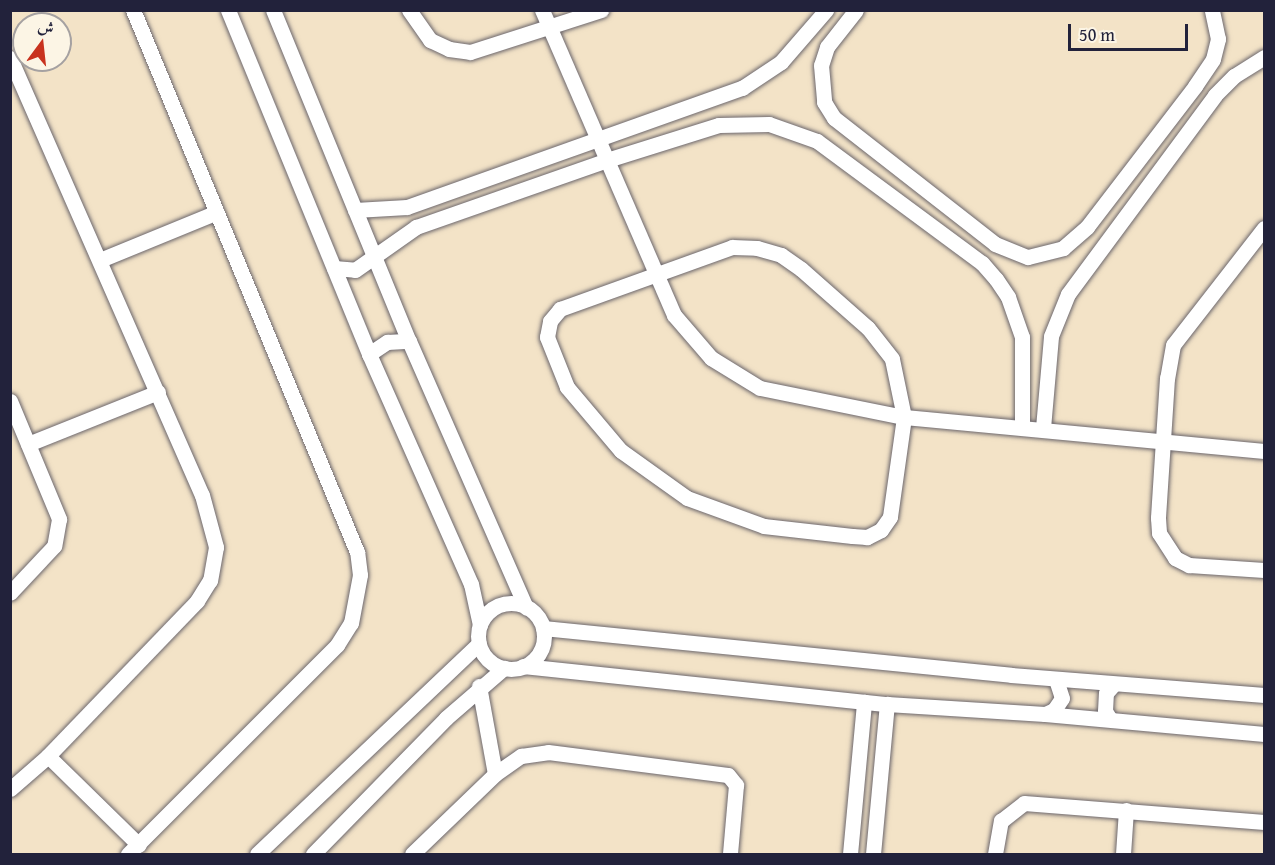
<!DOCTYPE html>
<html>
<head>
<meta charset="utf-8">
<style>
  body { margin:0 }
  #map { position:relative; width:1275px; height:865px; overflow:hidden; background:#f3e3c7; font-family:"Gentium Book Plus",Amiri,serif }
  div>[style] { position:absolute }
  .roads { filter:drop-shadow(0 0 2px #6b666c) drop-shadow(0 0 2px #6b666c) }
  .minor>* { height:15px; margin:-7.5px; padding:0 7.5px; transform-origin:7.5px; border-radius:7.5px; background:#fff }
  .minor>.ring { margin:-7.5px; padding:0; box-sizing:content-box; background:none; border:15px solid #fff; border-radius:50% }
  span { translate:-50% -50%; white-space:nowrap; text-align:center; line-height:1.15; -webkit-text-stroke:4.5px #fcf5e5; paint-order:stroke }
  .frame { position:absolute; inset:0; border:12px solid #22223b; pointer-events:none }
  .north { position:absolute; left:12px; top:12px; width:60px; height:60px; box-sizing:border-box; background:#fcf5e5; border:2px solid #a5a1a1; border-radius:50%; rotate:15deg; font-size:16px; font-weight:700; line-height:24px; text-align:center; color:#22223b }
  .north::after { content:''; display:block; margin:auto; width:21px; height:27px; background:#c8321e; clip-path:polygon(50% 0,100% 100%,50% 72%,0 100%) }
  .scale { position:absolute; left:1068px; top:24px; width:120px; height:27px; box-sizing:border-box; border:3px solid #22223b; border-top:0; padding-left:8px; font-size:18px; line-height:21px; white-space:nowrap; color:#22223b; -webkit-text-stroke:4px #fcf5e5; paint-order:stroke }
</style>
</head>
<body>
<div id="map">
  <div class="roads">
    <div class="minor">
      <div style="left:228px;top:10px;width:372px;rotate:67.7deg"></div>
      <div style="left:369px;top:354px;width:252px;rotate:66.1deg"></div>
      <div style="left:471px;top:584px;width:42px;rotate:77.6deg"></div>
      <div style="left:273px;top:10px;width:358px;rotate:67.7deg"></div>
      <div style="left:409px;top:341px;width:291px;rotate:66.3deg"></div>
      <div style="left:409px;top:10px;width:37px;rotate:55deg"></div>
      <div style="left:430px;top:40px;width:21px;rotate:25deg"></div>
      <div style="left:449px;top:49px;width:21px;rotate:8deg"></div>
      <div style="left:470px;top:52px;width:138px;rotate:-17.8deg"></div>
      <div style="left:542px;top:10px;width:332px;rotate:66.6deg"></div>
      <div style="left:674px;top:315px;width:57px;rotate:49.3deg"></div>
      <div style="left:711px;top:358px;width:57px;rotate:31.5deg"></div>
      <div style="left:760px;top:388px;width:147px;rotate:11.4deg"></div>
      <div style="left:904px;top:417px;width:362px;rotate:5.4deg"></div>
      <div style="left:856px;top:10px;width:47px;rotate:128.1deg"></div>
      <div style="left:827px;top:47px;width:19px;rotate:108deg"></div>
      <div style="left:821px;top:65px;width:37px;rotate:85deg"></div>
      <div style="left:824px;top:102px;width:19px;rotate:58deg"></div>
      <div style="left:834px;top:118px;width:204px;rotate:38deg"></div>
      <div style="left:995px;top:244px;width:35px;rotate:22deg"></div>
      <div style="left:1028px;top:257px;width:36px;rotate:-14deg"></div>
      <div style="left:1063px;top:248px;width:32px;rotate:-41deg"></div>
      <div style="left:1087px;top:227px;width:178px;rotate:-52.5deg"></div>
      <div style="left:1195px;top:86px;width:32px;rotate:-56deg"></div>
      <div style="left:1213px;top:59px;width:21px;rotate:-76deg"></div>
      <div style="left:1218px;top:39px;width:30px;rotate:-102deg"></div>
      <div style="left:10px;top:58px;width:477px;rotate:66.3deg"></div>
      <div style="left:202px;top:495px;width:54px;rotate:74.9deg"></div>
      <div style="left:216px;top:547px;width:34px;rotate:100deg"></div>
      <div style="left:210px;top:580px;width:25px;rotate:122deg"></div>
      <div style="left:197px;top:601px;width:215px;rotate:133.9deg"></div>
      <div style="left:48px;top:756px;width:50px;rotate:139deg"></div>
      <div style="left:355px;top:210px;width:52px;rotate:-3.3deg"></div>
      <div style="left:407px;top:207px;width:356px;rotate:-19.6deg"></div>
      <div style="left:742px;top:88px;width:47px;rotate:-33.7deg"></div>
      <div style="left:781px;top:62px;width:69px;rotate:-49.1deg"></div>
      <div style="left:1264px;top:228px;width:148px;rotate:127.9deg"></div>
      <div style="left:1173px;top:345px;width:34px;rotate:100deg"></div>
      <div style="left:1167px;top:378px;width:140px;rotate:93.7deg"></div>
      <div style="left:1158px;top:518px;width:15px;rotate:86deg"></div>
      <div style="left:1159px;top:533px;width:30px;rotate:57deg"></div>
      <div style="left:1175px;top:558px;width:16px;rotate:27deg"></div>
      <div style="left:1189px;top:565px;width:75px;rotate:3.8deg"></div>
      <div style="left:732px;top:247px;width:25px;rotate:2deg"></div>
      <div style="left:757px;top:248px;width:25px;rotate:16deg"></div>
      <div style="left:781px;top:255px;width:24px;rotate:35deg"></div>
      <div style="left:801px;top:269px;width:89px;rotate:41.4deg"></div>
      <div style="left:868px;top:328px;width:39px;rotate:52deg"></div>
      <div style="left:892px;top:359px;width:59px;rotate:78.3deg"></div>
      <div style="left:904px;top:417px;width:101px;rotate:98deg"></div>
      <div style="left:890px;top:517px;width:16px;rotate:125deg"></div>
      <div style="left:881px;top:530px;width:16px;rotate:153deg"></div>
      <div style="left:867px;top:537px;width:15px;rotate:-176deg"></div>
      <div style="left:852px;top:536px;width:89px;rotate:-173.5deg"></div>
      <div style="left:764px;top:526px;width:82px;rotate:-160deg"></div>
      <div style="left:687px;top:498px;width:81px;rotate:-144.5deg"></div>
      <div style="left:621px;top:451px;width:84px;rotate:-130.2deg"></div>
      <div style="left:567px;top:387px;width:54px;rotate:-111.8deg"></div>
      <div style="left:547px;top:337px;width:16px;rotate:-79deg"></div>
      <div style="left:550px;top:321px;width:16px;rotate:-50deg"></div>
      <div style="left:560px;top:309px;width:183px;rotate:-19.8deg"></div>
      <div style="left:100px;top:260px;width:126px;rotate:-22.3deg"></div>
      <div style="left:334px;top:268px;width:21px;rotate:5deg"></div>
      <div style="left:355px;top:270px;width:75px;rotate:-35.2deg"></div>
      <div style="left:416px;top:227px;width:202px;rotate:-19.3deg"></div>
      <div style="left:607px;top:160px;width:117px;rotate:-17.4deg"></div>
      <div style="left:719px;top:125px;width:50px;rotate:-1.1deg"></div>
      <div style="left:769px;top:124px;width:51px;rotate:19.5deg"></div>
      <div style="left:817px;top:141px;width:205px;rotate:36.5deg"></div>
      <div style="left:982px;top:263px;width:21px;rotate:49deg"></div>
      <div style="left:996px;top:279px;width:22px;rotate:56deg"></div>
      <div style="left:1008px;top:297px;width:42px;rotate:70.7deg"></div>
      <div style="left:1022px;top:337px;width:89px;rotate:90deg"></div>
      <div style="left:369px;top:354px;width:22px;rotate:-34deg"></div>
      <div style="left:387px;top:342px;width:22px;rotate:-3deg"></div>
      <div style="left:10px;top:401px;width:128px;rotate:67.4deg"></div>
      <div style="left:59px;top:519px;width:27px;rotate:100deg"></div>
      <div style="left:54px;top:546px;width:64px;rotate:133.1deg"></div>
      <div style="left:1043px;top:428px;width:92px;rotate:-85deg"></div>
      <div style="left:1051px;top:336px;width:45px;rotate:-68deg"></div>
      <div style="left:1068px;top:294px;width:247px;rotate:-53.5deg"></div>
      <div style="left:1215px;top:95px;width:27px;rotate:-45deg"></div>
      <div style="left:1234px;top:76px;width:36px;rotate:-32deg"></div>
      <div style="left:28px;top:444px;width:140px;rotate:-21.8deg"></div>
      <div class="ring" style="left:478px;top:603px;width:51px;height:51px"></div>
      <div style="left:543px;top:628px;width:470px;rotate:5.7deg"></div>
      <div style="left:1011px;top:675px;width:254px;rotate:4.5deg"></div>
      <div style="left:523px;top:666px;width:366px;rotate:6deg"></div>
      <div style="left:887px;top:704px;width:158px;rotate:3.6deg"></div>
      <div style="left:1045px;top:714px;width:220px;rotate:5.2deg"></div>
      <div style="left:479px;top:686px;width:89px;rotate:79.7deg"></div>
      <div style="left:1045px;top:714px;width:10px;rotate:-24deg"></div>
      <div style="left:1054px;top:710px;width:14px;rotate:-56deg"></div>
      <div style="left:1062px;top:698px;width:20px;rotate:-108deg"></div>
      <div style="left:1110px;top:719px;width:9px;rotate:-122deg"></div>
      <div style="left:1105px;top:711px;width:18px;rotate:-87deg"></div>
      <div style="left:1106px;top:693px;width:12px;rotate:-48deg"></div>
      <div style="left:48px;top:756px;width:127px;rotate:44.4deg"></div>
      <div style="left:128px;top:854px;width:296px;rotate:-45deg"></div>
      <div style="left:337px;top:645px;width:26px;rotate:-58deg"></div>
      <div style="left:351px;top:623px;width:49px;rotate:-79.4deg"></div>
      <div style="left:360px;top:575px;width:23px;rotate:-97deg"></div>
      <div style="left:357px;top:552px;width:586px;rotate:-112.45deg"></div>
      <div style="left:257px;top:854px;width:306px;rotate:-43.5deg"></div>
      <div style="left:313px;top:854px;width:190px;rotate:-45.6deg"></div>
      <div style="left:446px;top:718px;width:77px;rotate:-40.8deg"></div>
      <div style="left:412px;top:854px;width:115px;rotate:-43.9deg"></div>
      <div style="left:495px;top:774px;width:32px;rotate:-35deg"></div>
      <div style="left:521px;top:756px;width:27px;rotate:-8deg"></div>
      <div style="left:548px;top:752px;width:181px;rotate:7.3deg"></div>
      <div style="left:728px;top:775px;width:13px;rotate:51deg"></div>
      <div style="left:736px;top:785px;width:69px;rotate:95deg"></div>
      <div style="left:850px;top:854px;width:153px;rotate:-84.7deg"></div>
      <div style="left:873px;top:854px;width:151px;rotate:-84.7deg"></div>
      <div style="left:995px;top:854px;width:34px;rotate:-80deg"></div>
      <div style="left:1001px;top:821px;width:29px;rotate:-38deg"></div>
      <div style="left:1024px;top:803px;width:241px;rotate:4.5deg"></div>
      <div style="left:1123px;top:854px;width:44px;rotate:-86.1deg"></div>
    </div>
  </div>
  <div class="frame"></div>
  <div class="north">ش</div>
  <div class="scale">50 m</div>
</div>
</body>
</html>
